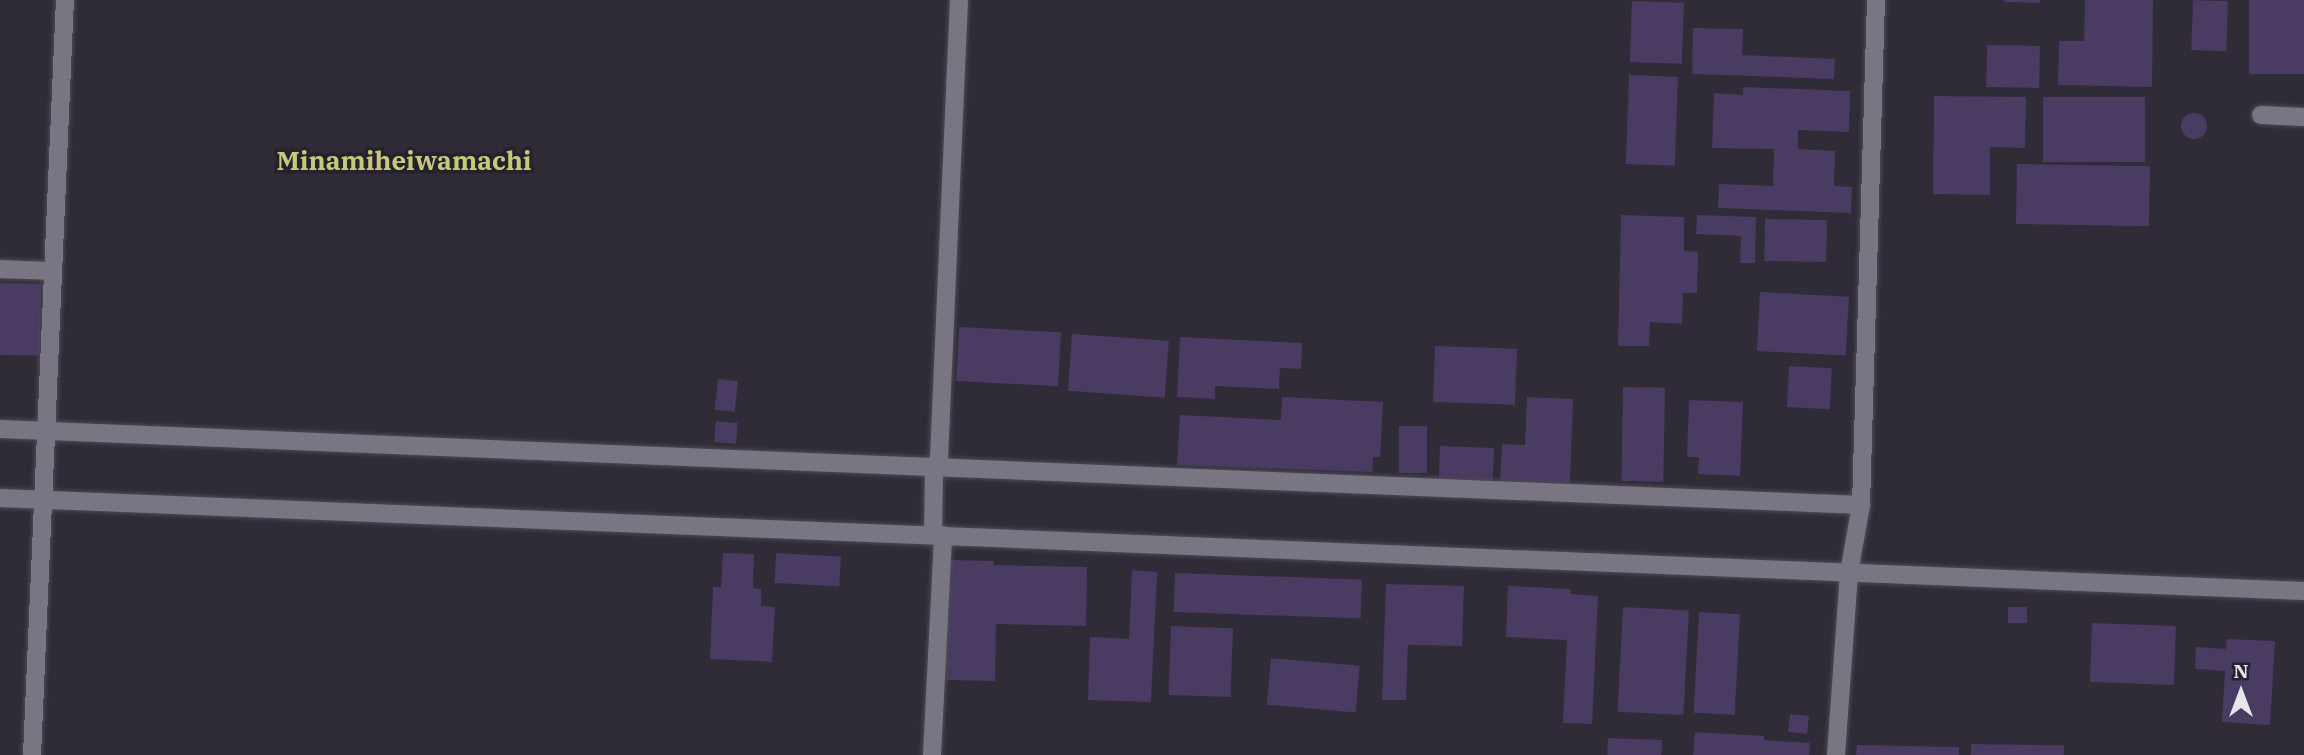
<!DOCTYPE html>
<html>
<head>
<meta charset="utf-8">
<style>
  body { margin:0 }
  #map { position:relative; width:2304px; height:755px; overflow:hidden; background:#2f2c37; font-family:"IBM Plex Serif",serif }
  div>[style] { position:absolute }
  .building>* { inset:0; background:#493b62; transform-origin:0 0 }
  .round { border-radius:50% }
  .roads { filter:drop-shadow(0 0 2px #4d4b55) drop-shadow(0 0 2px #4d4b55) }
  .lane>* { height:18px; margin:-9px; padding:0 9px; transform-origin:9px; border-radius:9px; background:#797583 }
  .street>* { height:18px; margin:-9px; padding:0 9px; transform-origin:9px; border-radius:9px; background:#797583 }
  span { translate:-50% -50%; white-space:nowrap; text-align:center; line-height:1.15; -webkit-text-stroke:7px #25222d; paint-order:stroke }
  .quarter-label { font-size:26px; color:#c8c87a; font-weight:700 }
  .north { position:absolute; left:2206px; top:657px; width:70px; height:70px; -webkit-text-stroke:5px #25222d; paint-order:stroke; rotate:0deg; font-size:19px; font-weight:700; line-height:28px; text-align:center; color:#e8e6ed }
  .north::after { content:''; display:block; margin:auto; width:24px; height:32px; background:#e8e6ed; clip-path:polygon(50% 0,100% 100%,50% 72%,0 100%) }
</style>
</head>
<body>
<div id="map">
  <div class="building">
    <div style="clip-path:polygon(2004px 0,2040px 0,2040px 3px,2004px 2px)"></div>
    <div style="clip-path:polygon(2085px 0,2153px 0,2152px 87px,2058px 85px,2059px 41px,2084px 41px)"></div>
    <div style="left:2193px;top:0;width:35px;height:50px;rotate:2deg"></div>
    <div style="left:2249px;top:0;width:55px;height:74px"></div>
    <div style="left:1632px;top:1px;width:52px;height:61px;rotate:2deg"></div>
    <div style="clip-path:polygon(1693px 28px,1743px 29px,1742px 55px,1835px 59px,1834px 79px,1692px 74px)"></div>
    <div style="left:1987px;top:45px;width:53px;height:42px;rotate:1deg"></div>
    <div style="left:1629px;top:75px;width:49px;height:89px;rotate:2deg"></div>
    <div style="clip-path:polygon(1743px 87px,1850px 91px,1849px 132px,1798px 130px,1798px 149px,1835px 151px,1834px 186px,1852px 187px,1851px 213px,1718px 208px,1719px 184px,1773px 186px,1774px 149px,1712px 148px,1714px 93px,1743px 95px)"></div>
    <div style="clip-path:polygon(1934px 96px,2026px 97px,2025px 148px,1990px 147px,1990px 195px,1933px 194px)"></div>
    <div style="left:2043px;top:97px;width:102px;height:65px"></div>
    <div class="round" style="left:2181px;top:113px;width:26px;height:26px"></div>
    <div style="left:2017px;top:164px;width:133px;height:60px;rotate:1deg"></div>
    <div style="clip-path:polygon(1621px 215px,1684px 217px,1684px 251px,1698px 252px,1697px 293px,1683px 293px,1682px 324px,1650px 322px,1649px 346px,1618px 346px)"></div>
    <div style="clip-path:polygon(1697px 215px,1756px 217px,1755px 263px,1740px 263px,1741px 236px,1696px 234px)"></div>
    <div style="left:1765px;top:219px;width:62px;height:42px;rotate:1deg"></div>
    <div style="left:0;top:283px;width:41px;height:72px;rotate:1deg"></div>
    <div style="left:1760px;top:292px;width:89px;height:59px;rotate:3deg"></div>
    <div style="left:959px;top:327px;width:102px;height:54px;rotate:3deg"></div>
    <div style="left:1072px;top:334px;width:97px;height:57px;rotate:4deg"></div>
    <div style="clip-path:polygon(1180px 337px,1302px 343px,1301px 369px,1280px 368px,1279px 389px,1215px 386px,1215px 399px,1177px 397px)"></div>
    <div style="left:1435px;top:346px;width:82px;height:56px;rotate:2deg"></div>
    <div style="left:1789px;top:366px;width:43px;height:41px;rotate:3deg"></div>
    <div style="left:718px;top:379px;width:20px;height:31px;rotate:6deg"></div>
    <div style="left:1623px;top:387px;width:42px;height:94px;rotate:1deg"></div>
    <div style="clip-path:polygon(1282px 397px,1383px 402px,1380px 457px,1373px 457px,1372px 472px,1177px 465px,1180px 415px,1281px 420px)"></div>
    <div style="clip-path:polygon(1527px 397px,1573px 399px,1570px 483px,1500px 481px,1502px 444px,1525px 445px)"></div>
    <div style="clip-path:polygon(1689px 400px,1743px 402px,1740px 476px,1698px 474px,1699px 457px,1687px 457px)"></div>
    <div style="left:716px;top:421px;width:22px;height:21px;rotate:5deg"></div>
    <div style="left:1399px;top:426px;width:28px;height:47px"></div>
    <div style="left:1440px;top:446px;width:54px;height:33px;rotate:2deg"></div>
    <div style="clip-path:polygon(723px 553px,754px 554px,753px 588px,761px 589px,761px 606px,775px 607px,772px 662px,710px 659px,713px 587px,721px 587px)"></div>
    <div style="left:776px;top:553px;width:65px;height:30px;rotate:3deg"></div>
    <div style="clip-path:polygon(948px 560px,994px 561px,994px 565px,1087px 567px,1086px 626px,996px 624px,995px 681px,945px 680px)"></div>
    <div style="clip-path:polygon(1132px 570px,1157px 572px,1151px 702px,1088px 700px,1090px 637px,1129px 639px)"></div>
    <div style="left:1175px;top:573px;width:187px;height:39px;rotate:2deg"></div>
    <div style="clip-path:polygon(1386px 584px,1464px 586px,1462px 646px,1408px 645px,1406px 700px,1382px 700px)"></div>
    <div style="clip-path:polygon(1508px 586px,1571px 589px,1571px 594px,1598px 596px,1592px 724px,1563px 723px,1567px 640px,1506px 637px)"></div>
    <div style="left:1623px;top:607px;width:66px;height:105px;rotate:3deg"></div>
    <div style="left:2008px;top:607px;width:19px;height:16px"></div>
    <div style="left:1699px;top:612px;width:41px;height:101px;rotate:3deg"></div>
    <div style="left:2092px;top:623px;width:84px;height:59px;rotate:2deg"></div>
    <div style="left:1171px;top:626px;width:62px;height:69px;rotate:2deg"></div>
    <div style="clip-path:polygon(2227px 639px,2275px 641px,2270px 725px,2222px 722px,2225px 671px,2195px 669px,2196px 647px,2226px 649px)"></div>
    <div style="left:1271px;top:658px;width:89px;height:47px;rotate:5deg"></div>
    <div style="left:1790px;top:714px;width:19px;height:18px;rotate:6deg"></div>
    <div style="clip-path:polygon(1695px 732px,1764px 736px,1764px 740px,1810px 743px,1809px 755px,1693px 755px)"></div>
    <div style="left:1608px;top:738px;width:54px;height:17px;rotate:2deg"></div>
    <div style="left:1971px;top:744px;width:93px;height:11px;rotate:1deg"></div>
    <div style="clip-path:polygon(1857px 745px,1959px 747px,1959px 755px,1856px 755px)"></div>
  </div>
  <div class="roads">
    <div class="lane">
      <div style="left:2261px;top:115px;width:43px;rotate:2.7deg"></div>
    </div>
    <div class="street">
      <div style="left:0;top:269px;width:53px;rotate:2.2deg"></div>
      <div style="left:0;top:429px;width:1863px;rotate:2.34deg"></div>
      <div style="left:0;top:498px;width:2306px;rotate:2.31deg"></div>
      <div style="left:933px;top:535px;width:67px;rotate:-89.1deg"></div>
      <div style="left:934px;top:468px;width:11px;rotate:-63deg"></div>
      <div style="left:939px;top:458px;width:458px;rotate:-87.5deg"></div>
      <div style="left:32px;top:755px;width:756px;rotate:-87.5deg"></div>
      <div style="left:932px;top:755px;width:220px;rotate:-87.1deg"></div>
      <div style="left:1836px;top:755px;width:182px;rotate:-85.9deg"></div>
      <div style="left:1849px;top:573px;width:69px;rotate:-80deg"></div>
      <div style="left:1861px;top:505px;width:505px;rotate:-88.3deg"></div>
    </div>
  </div>
  <div class="quarter-label">
    <span style="left:404px;top:161px">Minamiheiwamachi</span>
  </div>
  <div class="north">N</div>
</div>
</body>
</html>
